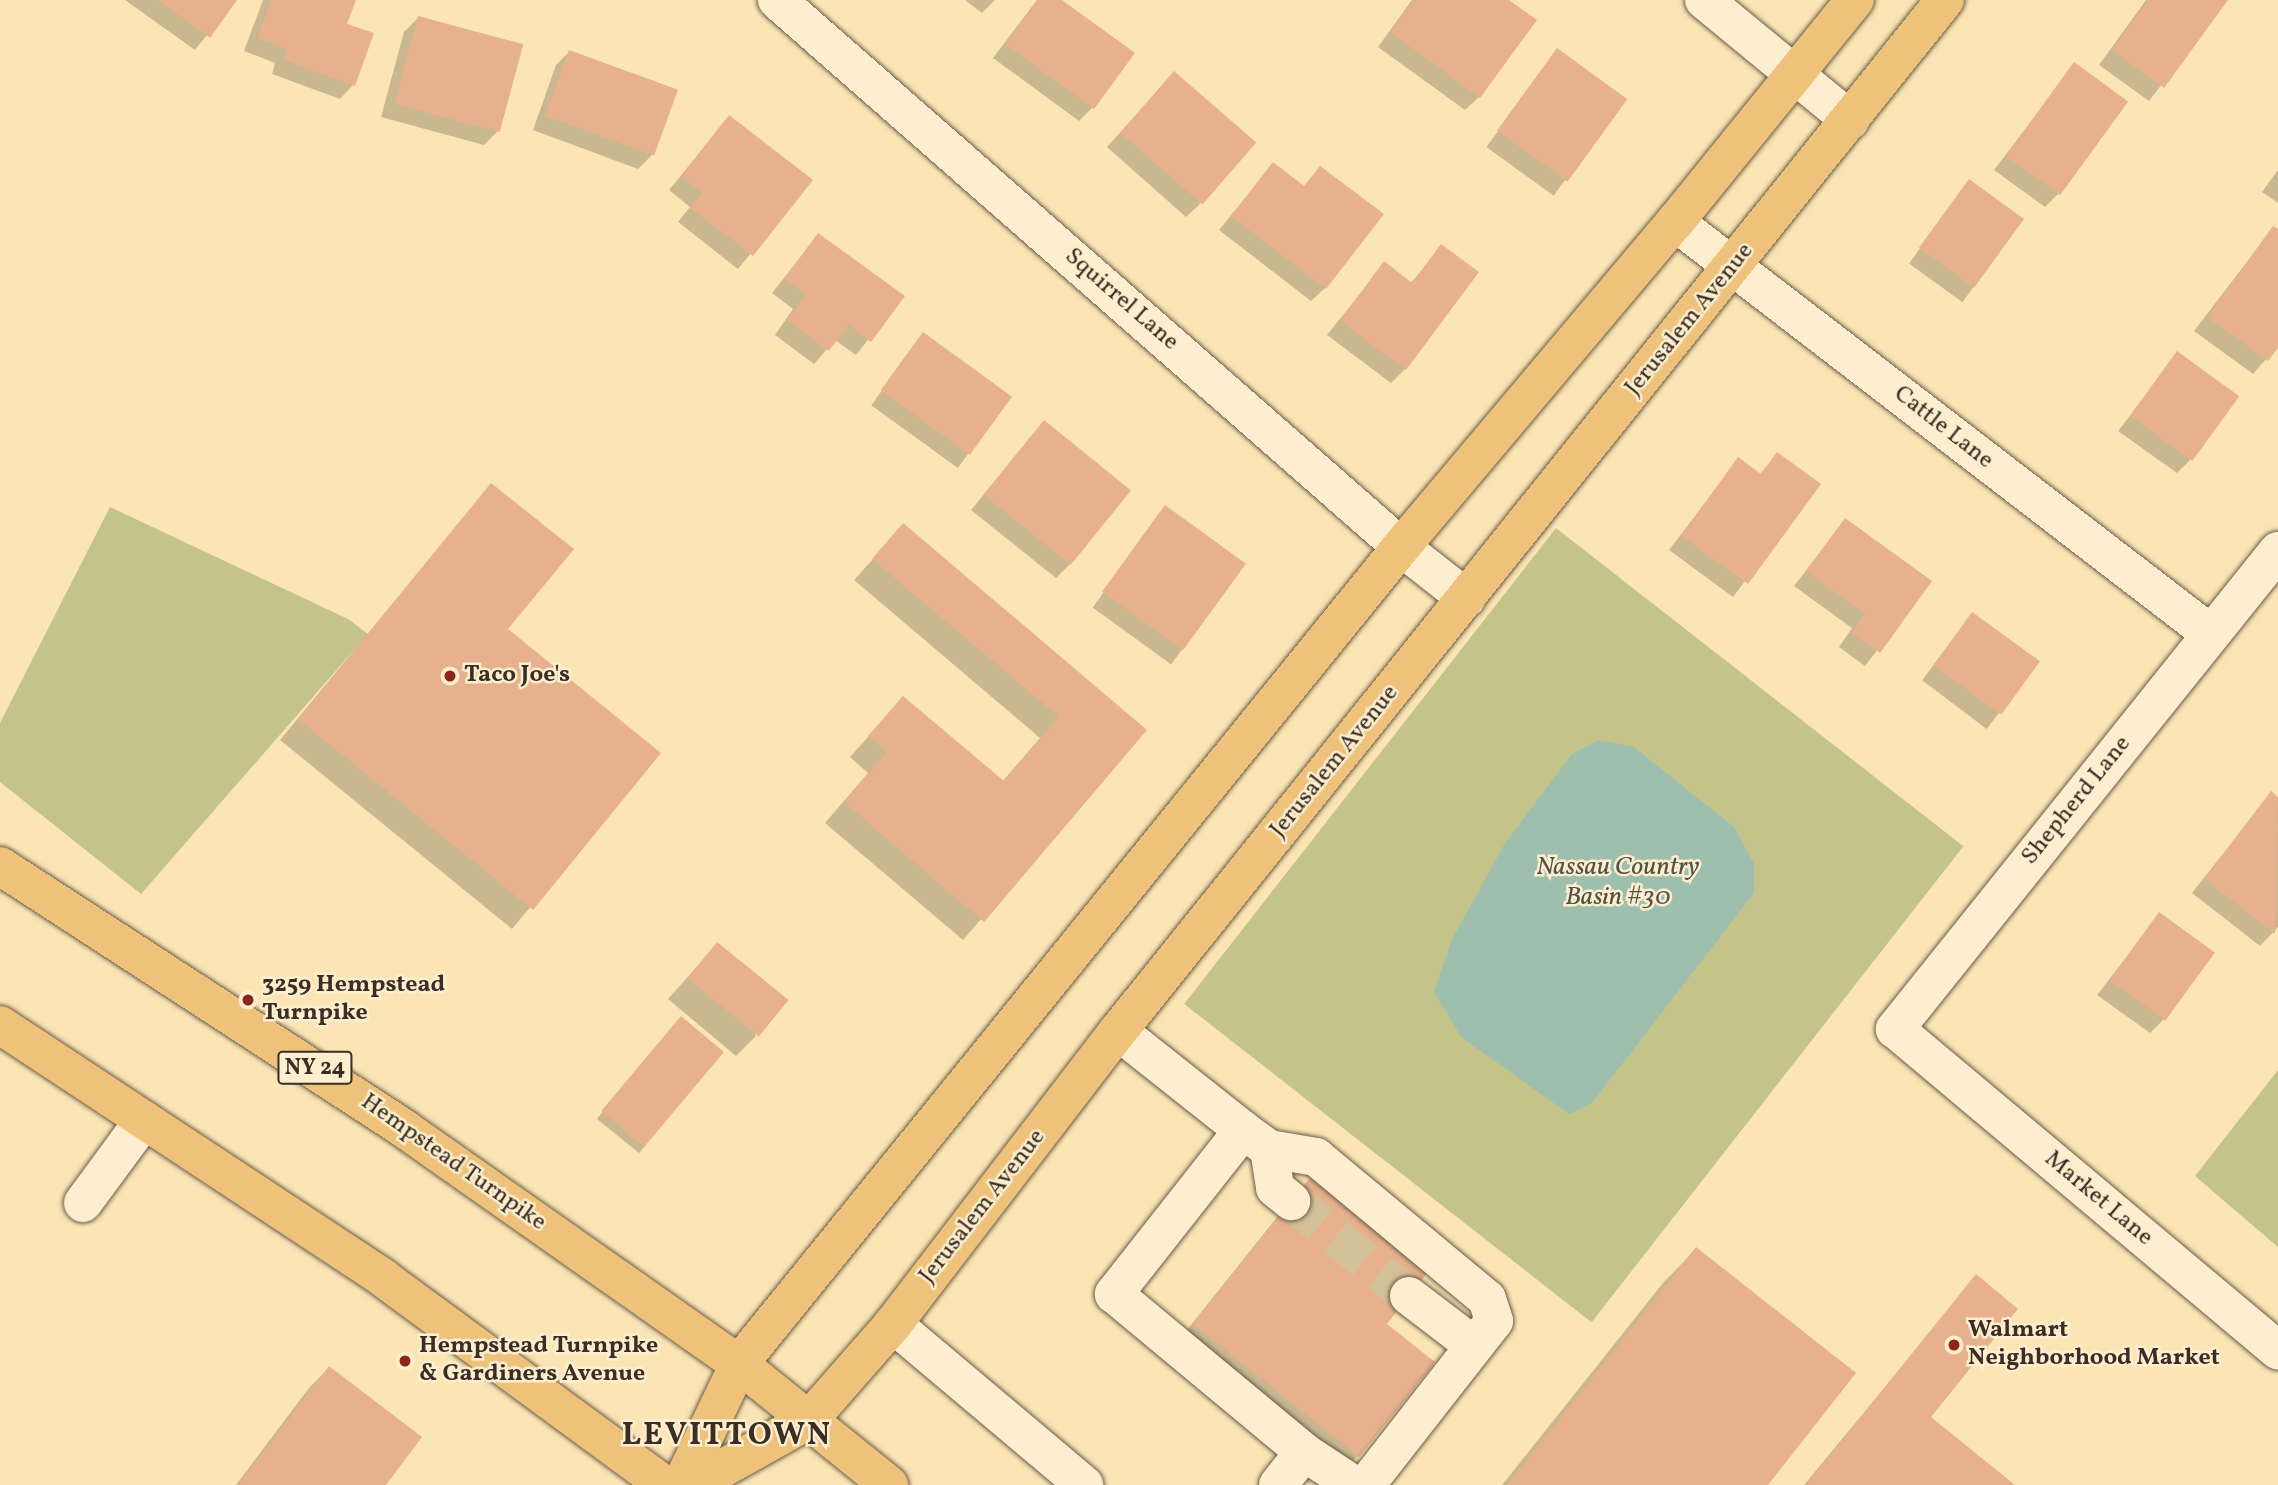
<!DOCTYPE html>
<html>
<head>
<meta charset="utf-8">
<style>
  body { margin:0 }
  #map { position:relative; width:2278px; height:1485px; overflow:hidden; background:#fbe5b5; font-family:Vollkorn,serif }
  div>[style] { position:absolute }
  .green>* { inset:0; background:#c4c38a; transform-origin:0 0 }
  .water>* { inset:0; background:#9fbfae }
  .shadow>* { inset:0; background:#0003; transform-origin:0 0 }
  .building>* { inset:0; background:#e6b18c; transform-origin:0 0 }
  .minor-tunnel>* { height:38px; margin-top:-19px; transform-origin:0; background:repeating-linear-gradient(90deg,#d4c098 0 38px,transparent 0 57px) }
  .roads { filter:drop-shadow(0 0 2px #6a5c48) drop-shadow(0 0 2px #6a5c48) }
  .minor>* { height:38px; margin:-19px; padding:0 19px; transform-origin:19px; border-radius:19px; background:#fceecf }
  .major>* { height:38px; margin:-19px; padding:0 19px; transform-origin:19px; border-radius:19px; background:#eec27a }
  .dots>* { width:19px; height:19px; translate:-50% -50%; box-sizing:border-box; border:4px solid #fceecf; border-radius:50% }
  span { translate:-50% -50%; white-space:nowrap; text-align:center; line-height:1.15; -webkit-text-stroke:5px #fceecf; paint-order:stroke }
  .shield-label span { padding:2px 5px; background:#fceecf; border:2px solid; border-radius:5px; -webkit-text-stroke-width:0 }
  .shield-label { font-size:23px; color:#3a2e24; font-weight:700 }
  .street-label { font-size:24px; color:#3a2e24 }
  .poi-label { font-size:24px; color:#3a2e24; font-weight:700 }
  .left { translate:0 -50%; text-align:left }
  .water-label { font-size:26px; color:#535246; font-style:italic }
  .district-label { font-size:32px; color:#3a2e24; font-weight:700; letter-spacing:2px }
</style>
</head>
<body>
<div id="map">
  <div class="green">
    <div style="clip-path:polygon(110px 507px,348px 619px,368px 634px,141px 894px,0 782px,0 723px)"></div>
    <div style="left:1556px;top:528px;width:517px;height:604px;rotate:38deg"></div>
    <div style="clip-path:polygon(2278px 1070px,2278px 1247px,2195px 1176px)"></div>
  </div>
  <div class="water">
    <div style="clip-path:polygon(1598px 740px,1634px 747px,1734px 827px,1754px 864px,1754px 893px,1592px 1103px,1569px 1114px,1461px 1037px,1434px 992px,1452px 939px,1504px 845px,1572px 754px)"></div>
  </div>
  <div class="shadow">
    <div style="clip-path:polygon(125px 0,235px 0,195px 50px)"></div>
    <div style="clip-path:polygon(263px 0,352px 0,345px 25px,353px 85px,340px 99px,272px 74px,275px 63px,244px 51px)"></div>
    <div style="clip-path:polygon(965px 0,995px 0,982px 13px)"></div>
    <div style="clip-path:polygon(1037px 0,1059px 0,1093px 107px,1079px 121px,993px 58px)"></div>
    <div style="clip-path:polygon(1412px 0,1506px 0,1479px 97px,1465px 110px,1378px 47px)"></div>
    <div style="clip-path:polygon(2146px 0,2226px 0,2149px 101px,2099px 65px)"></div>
    <div style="clip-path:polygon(418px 18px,498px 131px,484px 145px,381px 117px,404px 32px)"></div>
    <div style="left:1557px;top:50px;width:83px;height:120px;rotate:36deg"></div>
    <div style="clip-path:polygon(569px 52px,652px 155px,638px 169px,533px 130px,556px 65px)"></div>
    <div style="clip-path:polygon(2075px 64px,2058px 194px,2045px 207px,1994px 170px)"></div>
    <div style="clip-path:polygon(1161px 87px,1200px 204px,1186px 217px,1107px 147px)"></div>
    <div style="clip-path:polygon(729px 117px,810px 180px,738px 269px,678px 222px,690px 207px,669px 190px)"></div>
    <div style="clip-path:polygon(1273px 164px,1303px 187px,1320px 168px,1325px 288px,1311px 301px,1219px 230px)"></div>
    <div style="clip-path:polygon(2278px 170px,2278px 203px,2262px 192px)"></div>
    <div style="left:1969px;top:181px;width:66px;height:102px;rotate:36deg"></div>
    <div style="clip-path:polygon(2273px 228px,2278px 231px,2278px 345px,2253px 374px,2194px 331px)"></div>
    <div style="clip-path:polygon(818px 235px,903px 296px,856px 355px,835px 340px,814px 364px,775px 335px,793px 309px,772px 293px)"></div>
    <div style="clip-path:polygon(1442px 246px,1405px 369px,1391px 383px,1327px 335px,1384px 264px,1410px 284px)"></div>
    <div style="left:923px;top:334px;width:107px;height:88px;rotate:36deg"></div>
    <div style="clip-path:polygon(2178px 354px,2190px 460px,2177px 473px,2118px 431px)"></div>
    <div style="clip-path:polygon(1044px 422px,1070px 564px,1056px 578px,971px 510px)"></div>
    <div style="clip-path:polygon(1778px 454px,1818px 484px,1733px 597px,1669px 550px,1738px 460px,1759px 475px)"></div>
    <div style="clip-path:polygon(491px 485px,506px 629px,658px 754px,512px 929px,280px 740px)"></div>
    <div style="left:1165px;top:508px;width:97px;height:123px;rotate:36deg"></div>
    <div style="clip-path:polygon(1845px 520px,1930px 582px,1865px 666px,1839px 647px,1852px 628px,1794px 586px)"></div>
    <div style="clip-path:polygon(903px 526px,1144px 730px,963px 940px,825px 823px,868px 773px,850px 757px,903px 698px,1002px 782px,1040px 738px,854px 580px)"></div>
    <div style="left:1972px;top:614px;width:81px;height:83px;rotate:37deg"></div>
    <div style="clip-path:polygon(2271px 793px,2278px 799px,2278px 927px,2260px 946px,2192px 893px)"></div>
    <div style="clip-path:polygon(2160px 914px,2164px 1019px,2150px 1033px,2097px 995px)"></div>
    <div style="clip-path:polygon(717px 944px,756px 1036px,736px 1056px,668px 999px)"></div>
    <div style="clip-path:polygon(674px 1025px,645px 1146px,639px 1153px,597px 1119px)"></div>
    <div style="clip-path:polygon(1294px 1196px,1384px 1325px,1358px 1456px,1338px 1476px,1175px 1345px)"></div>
    <div style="clip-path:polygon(1696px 1249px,1765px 1485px,1502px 1485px,1663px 1283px)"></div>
    <div style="clip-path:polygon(1976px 1277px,1928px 1418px,2012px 1485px,1804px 1485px)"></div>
    <div style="clip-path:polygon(329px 1368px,384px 1485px,236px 1485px,309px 1388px)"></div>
  </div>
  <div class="building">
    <div style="clip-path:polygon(158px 0,237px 0,210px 38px)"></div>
    <div style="clip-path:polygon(271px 0,356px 0,347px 24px,374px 33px,355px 86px,284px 60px,288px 49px,257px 38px)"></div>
    <div style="clip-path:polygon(1037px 0,1062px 0,1135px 53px,1094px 109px,1005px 44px)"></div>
    <div style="clip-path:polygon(1414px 0,1509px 0,1537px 20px,1480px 98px,1390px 32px)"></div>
    <div style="clip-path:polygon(2148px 0,2228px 0,2164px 88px,2112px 50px)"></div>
    <div style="left:418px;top:16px;width:109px;height:91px;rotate:15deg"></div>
    <div style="left:1557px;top:48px;width:87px;height:102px;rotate:36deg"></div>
    <div style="left:569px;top:50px;width:116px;height:70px;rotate:20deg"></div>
    <div style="left:2074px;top:62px;width:67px;height:116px;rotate:36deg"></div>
    <div style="left:1174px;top:71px;width:109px;height:82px;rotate:41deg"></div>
    <div style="clip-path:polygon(729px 115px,813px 180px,753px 256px,690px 208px,702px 192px,681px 176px)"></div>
    <div style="clip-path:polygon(1273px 162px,1304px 186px,1320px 166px,1384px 214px,1326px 289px,1231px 216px)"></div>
    <div style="left:1969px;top:179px;width:68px;height:85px;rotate:36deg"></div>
    <div style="clip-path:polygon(2273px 226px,2278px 229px,2278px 348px,2268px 361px,2207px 317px)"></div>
    <div style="clip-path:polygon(818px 233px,905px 296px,871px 342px,848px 325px,829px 351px,787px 320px,806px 295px,784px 279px)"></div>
    <div style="clip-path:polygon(1441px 244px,1479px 272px,1406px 370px,1340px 321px,1384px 261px,1412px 283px)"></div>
    <div style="left:923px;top:332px;width:110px;height:72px;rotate:36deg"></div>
    <div style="left:2177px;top:351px;width:77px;height:80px;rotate:36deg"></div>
    <div style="left:1044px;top:420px;width:112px;height:96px;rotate:39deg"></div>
    <div style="clip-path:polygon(1777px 452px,1821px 484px,1748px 584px,1681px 536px,1738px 457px,1761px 474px)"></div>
    <div style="clip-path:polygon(491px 483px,574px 549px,508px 629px,661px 753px,533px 910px,298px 719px)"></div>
    <div style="left:1165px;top:505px;width:100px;height:107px;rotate:36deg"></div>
    <div style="clip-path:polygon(1845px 518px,1932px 581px,1880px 653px,1851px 632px,1865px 614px,1806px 571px)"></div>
    <div style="clip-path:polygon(903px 523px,1147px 730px,984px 922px,844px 802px,887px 752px,868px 736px,903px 696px,1004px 781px,1059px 717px,872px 559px)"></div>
    <div style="left:1972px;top:612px;width:84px;height:66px;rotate:36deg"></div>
    <div style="clip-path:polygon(2271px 791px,2278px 797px,2275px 934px,2204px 879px)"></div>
    <div style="left:2159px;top:912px;width:69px;height:84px;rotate:36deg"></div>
    <div style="left:717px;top:942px;width:92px;height:47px;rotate:39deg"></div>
    <div style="left:681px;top:1016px;width:56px;height:124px;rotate:40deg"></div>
    <div style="clip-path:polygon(1313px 1174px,1431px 1268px,1387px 1324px,1435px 1362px,1359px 1457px,1193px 1324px)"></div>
    <div style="clip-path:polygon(1696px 1247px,1856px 1373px,1768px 1485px,1507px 1485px)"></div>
    <div style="clip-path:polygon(1976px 1274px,2018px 1309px,1931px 1417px,2015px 1485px,1806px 1485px)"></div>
    <div style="clip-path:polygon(329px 1366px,422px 1437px,386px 1485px,238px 1485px)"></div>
  </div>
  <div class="minor-tunnel">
    <div style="left:1291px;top:1201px;width:151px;rotate:38.8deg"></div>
  </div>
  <div class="roads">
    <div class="minor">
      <div style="left:777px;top:0;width:830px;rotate:41.24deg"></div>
      <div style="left:1401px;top:547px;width:83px;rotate:38.1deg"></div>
      <div style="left:1704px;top:0;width:189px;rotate:39.4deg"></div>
      <div style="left:1675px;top:222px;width:676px;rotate:37.55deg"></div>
      <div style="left:2278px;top:551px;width:613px;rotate:128.7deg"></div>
      <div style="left:1895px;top:1029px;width:500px;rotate:40deg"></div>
      <div style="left:1118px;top:1031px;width:159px;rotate:38.4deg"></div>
      <div style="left:1243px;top:1130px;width:209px;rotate:128.2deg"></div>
      <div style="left:1114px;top:1294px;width:247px;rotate:39.7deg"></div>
      <div style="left:1304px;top:1452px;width:42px;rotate:128.2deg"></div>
      <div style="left:1243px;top:1130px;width:32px;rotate:36deg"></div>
      <div style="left:1269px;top:1149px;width:48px;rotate:9.7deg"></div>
      <div style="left:1316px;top:1157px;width:222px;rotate:39.7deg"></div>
      <div style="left:1487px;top:1299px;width:23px;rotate:72deg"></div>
      <div style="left:1494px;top:1321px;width:208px;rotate:128deg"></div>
      <div style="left:1269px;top:1149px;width:39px;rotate:81deg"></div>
      <div style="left:1275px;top:1188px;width:21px;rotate:39deg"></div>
      <div style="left:83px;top:1203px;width:103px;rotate:-53.7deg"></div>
      <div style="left:1409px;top:1296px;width:81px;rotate:37.4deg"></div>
      <div style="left:893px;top:1324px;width:250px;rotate:40.1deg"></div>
      <div style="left:1304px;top:1452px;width:60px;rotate:33.4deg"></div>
    </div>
    <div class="major">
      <div style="left:0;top:866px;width:481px;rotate:33deg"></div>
      <div style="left:403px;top:1128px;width:411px;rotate:35.1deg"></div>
      <div style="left:739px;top:1364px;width:193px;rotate:38.9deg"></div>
      <div style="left:0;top:1025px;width:459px;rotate:33.4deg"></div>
      <div style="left:383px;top:1278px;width:350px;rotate:36.3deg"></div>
      <div style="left:681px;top:1485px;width:134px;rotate:-64.4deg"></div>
      <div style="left:739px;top:1364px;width:1052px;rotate:-50.98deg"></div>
      <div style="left:1401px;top:547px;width:425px;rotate:-49.9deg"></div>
      <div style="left:1675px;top:222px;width:286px;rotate:-51deg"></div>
      <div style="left:693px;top:1485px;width:133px;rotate:-29.3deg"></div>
      <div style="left:809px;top:1420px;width:128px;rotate:-48.8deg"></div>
      <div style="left:893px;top:1324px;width:369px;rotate:-52.5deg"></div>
      <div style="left:1118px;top:1031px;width:1322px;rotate:-51.27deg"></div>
    </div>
  </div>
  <div class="dots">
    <div style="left:450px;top:676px;background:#8f2418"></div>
    <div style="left:248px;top:1000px;background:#8f2418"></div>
    <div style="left:1954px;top:1345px;background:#8f2418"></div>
    <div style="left:405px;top:1361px;background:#8f2418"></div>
  </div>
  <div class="shield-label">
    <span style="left:315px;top:1068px">NY 24</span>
  </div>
  <div class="street-label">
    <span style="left:1121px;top:300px;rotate:41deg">Squirrel Lane</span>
    <span style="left:1690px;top:320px;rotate:-51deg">Jerusalem Avenue</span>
    <span style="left:1943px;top:428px;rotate:38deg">Cattle Lane</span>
    <span style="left:1335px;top:762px;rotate:-51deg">Jerusalem Avenue</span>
    <span style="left:2077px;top:801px;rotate:-51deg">Shepherd Lane</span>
    <span style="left:453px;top:1163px;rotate:35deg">Hempstead Turnpike</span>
    <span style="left:2098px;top:1199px;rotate:40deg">Market Lane</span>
    <span style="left:983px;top:1207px;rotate:-52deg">Jerusalem Avenue</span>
  </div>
  <div class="poi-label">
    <span class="left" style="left:464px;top:676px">Taco Joe's</span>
    <span class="left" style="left:262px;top:1000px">3259 Hempstead<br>Turnpike</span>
    <span class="left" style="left:1968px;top:1345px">Walmart<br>Neighborhood Market</span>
    <span class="left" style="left:419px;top:1361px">Hempstead Turnpike<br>&amp; Gardiners Avenue</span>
  </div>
  <div class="water-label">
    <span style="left:1618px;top:883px">Nassau Country<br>Basin #30</span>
  </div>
  <div class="district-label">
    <span style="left:727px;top:1436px">LEVITTOWN</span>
  </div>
</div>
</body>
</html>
